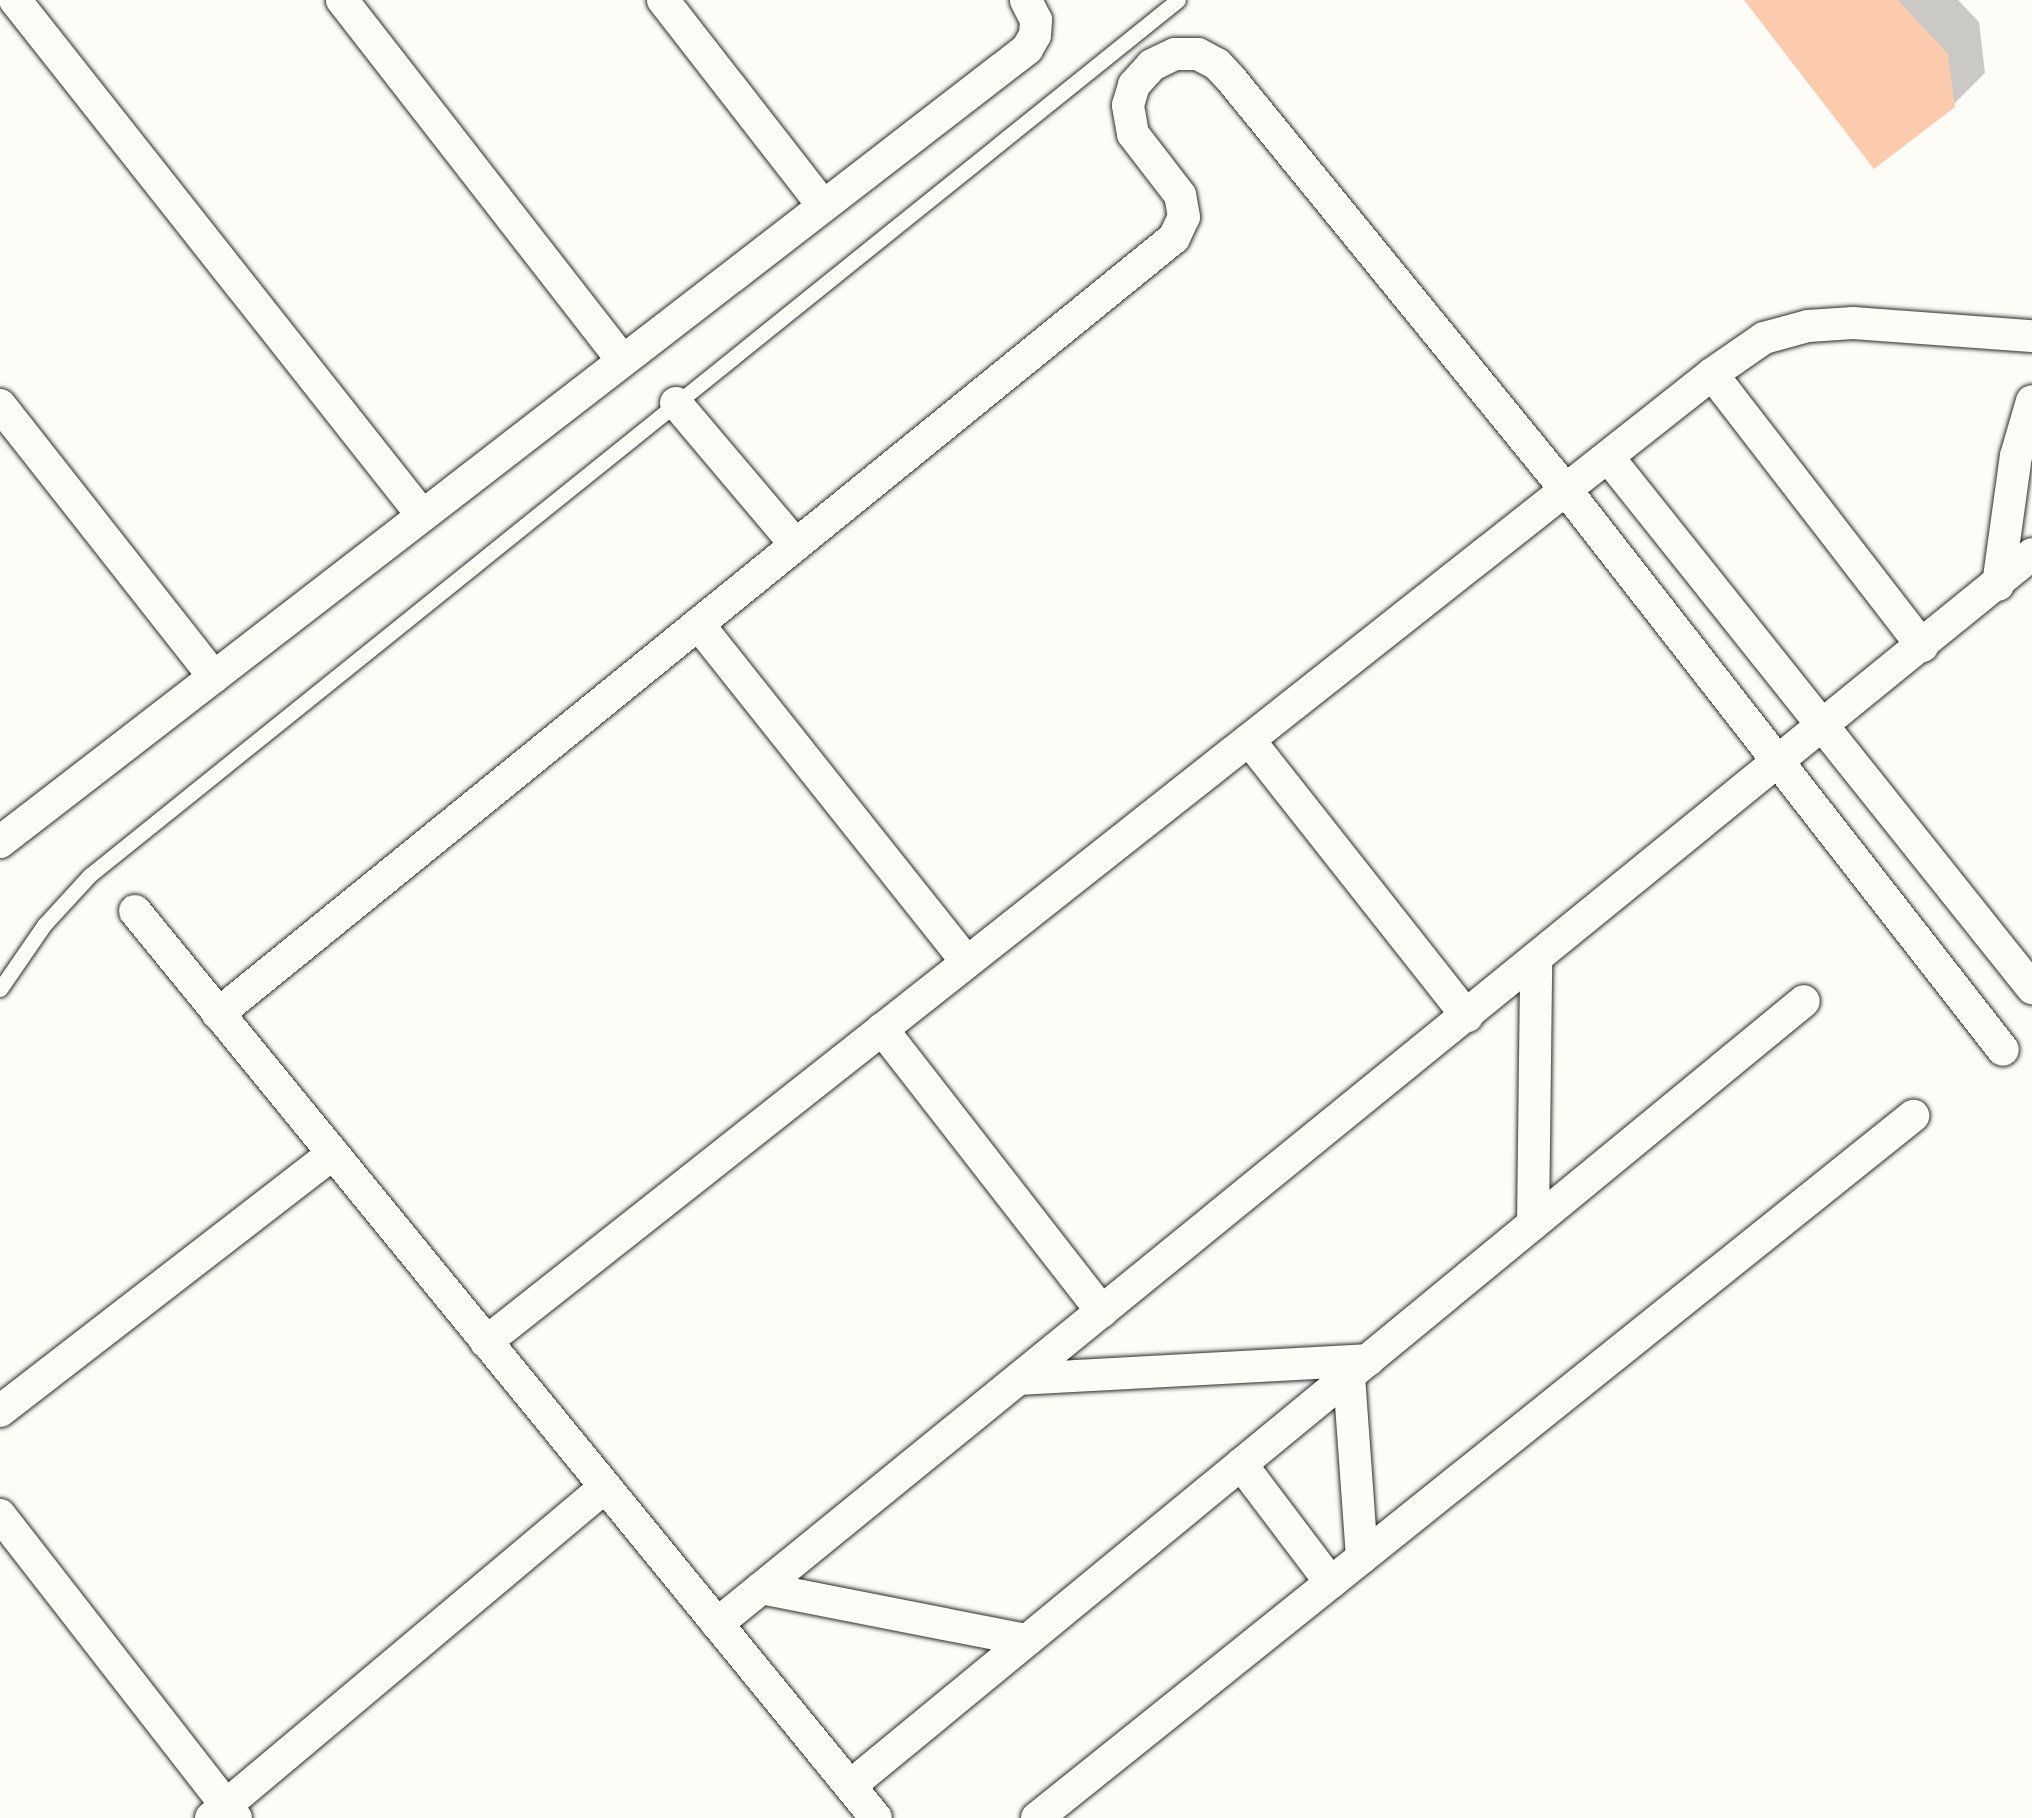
<!DOCTYPE html>
<html>
<head>
<meta charset="utf-8">
<style>
  body { margin:0 }
  #map { position:relative; width:2032px; height:1818px; overflow:hidden; background:#fdfcf7; font-family:Caveat,sans-serif }
  div>[style] { position:absolute }
  .shadow>* { inset:0; background:#0003 }
  .building>* { inset:0; background:#fccaac }
  .roads { filter:drop-shadow(0 0 2px #2b2b2b) drop-shadow(0 0 2px #2b2b2b) }
  .lane>* { height:15px; margin:-7.5px; padding:0 7.5px; transform-origin:7.5px; border-radius:7.5px; background:#fdfcf7 }
  .street>* { height:32px; margin:-16px; padding:0 16px; transform-origin:16px; border-radius:16px; background:#fdfcf7 }
  span { translate:-50% -50%; white-space:nowrap; text-align:center; line-height:1.15; -webkit-text-stroke:9px #fdfcf7; paint-order:stroke }
</style>
</head>
<body>
<div id="map">
  <div class="shadow">
    <div style="clip-path:polygon(1747px 0,1958px 0,1979px 22px,1985px 73px,1953px 105px)"></div>
  </div>
  <div class="building">
    <div style="clip-path:polygon(1744px 0,1898px 0,1948px 54px,1955px 107px,1874px 169px)"></div>
  </div>
  <div class="roads">
    <div class="lane">
      <div style="left:0;top:989px;width:78px;rotate:-55.5deg"></div>
      <div style="left:44px;top:925px;width:68px;rotate:-47.4deg"></div>
      <div style="left:90px;top:875px;width:1396px;rotate:-38.81deg"></div>
    </div>
    <div class="street">
      <div style="left:15px;top:0;width:656px;rotate:51.68deg"></div>
      <div style="left:342px;top:0;width:456px;rotate:52.1deg"></div>
      <div style="left:663px;top:0;width:259px;rotate:52.1deg"></div>
      <div style="left:1712px;top:374px;width:344px;rotate:52.3deg"></div>
      <div style="left:676px;top:403px;width:186px;rotate:49.8deg"></div>
      <div style="left:0;top:405px;width:346px;rotate:51.8deg"></div>
      <div style="left:1608px;top:457px;width:680px;rotate:51.39deg"></div>
      <div style="left:1998px;top:585px;width:130px;rotate:-82.1deg"></div>
      <div style="left:2016px;top:456px;width:57px;rotate:-73.8deg"></div>
      <div style="left:698px;top:624px;width:432px;rotate:51.5deg"></div>
      <div style="left:1249px;top:740px;width:352px;rotate:51.7deg"></div>
      <div style="left:0;top:842px;width:1298px;rotate:-37.67deg"></div>
      <div style="left:1027px;top:49px;width:16px;rotate:-60deg"></div>
      <div style="left:1035px;top:35px;width:15px;rotate:-86deg"></div>
      <div style="left:1036px;top:20px;width:22px;rotate:-117deg"></div>
      <div style="left:135px;top:911px;width:1171px;rotate:50.75deg"></div>
      <div style="left:218px;top:1014px;width:1231px;rotate:-39.07deg"></div>
      <div style="left:1174px;top:238px;width:23px;rotate:-65deg"></div>
      <div style="left:1184px;top:217px;width:22px;rotate:-100deg"></div>
      <div style="left:1180px;top:195px;width:77px;rotate:-127.6deg"></div>
      <div style="left:1133px;top:134px;width:29px;rotate:-100deg"></div>
      <div style="left:1128px;top:105px;width:21px;rotate:-73deg"></div>
      <div style="left:1134px;top:85px;width:27px;rotate:-48deg"></div>
      <div style="left:1152px;top:65px;width:25px;rotate:-26deg"></div>
      <div style="left:1175px;top:54px;width:23px"></div>
      <div style="left:1198px;top:54px;width:21px;rotate:28deg"></div>
      <div style="left:1217px;top:64px;width:21px;rotate:47deg"></div>
      <div style="left:1231px;top:79px;width:530px;rotate:50.82deg"></div>
      <div style="left:1566px;top:490px;width:710px;rotate:52.03deg"></div>
      <div style="left:882px;top:1029px;width:358px;rotate:52.1deg"></div>
      <div style="left:1533px;top:1224px;width:264px;rotate:-89.3deg"></div>
      <div style="left:486px;top:1342px;width:1562px;rotate:-38.29deg"></div>
      <div style="left:1712px;top:374px;width:63px;rotate:-34.7deg"></div>
      <div style="left:1764px;top:338px;width:46px;rotate:-15.3deg"></div>
      <div style="left:1808px;top:326px;width:45px;rotate:-3.8deg"></div>
      <div style="left:1853px;top:323px;width:179px;rotate:4.2deg"></div>
      <div style="left:1349px;top:1376px;width:182px;rotate:85.9deg"></div>
      <div style="left:1019px;top:1379px;width:350px;rotate:-3.1deg"></div>
      <div style="left:0;top:1411px;width:421px;rotate:-37.7deg"></div>
      <div style="left:1241px;top:1464px;width:149px;rotate:52.9deg"></div>
      <div style="left:0;top:1515px;width:384px;rotate:52.1deg"></div>
      <div style="left:761px;top:1588px;width:271px;rotate:11.1deg"></div>
      <div style="left:717px;top:1624px;width:1695px;rotate:-39.13deg"></div>
      <div style="left:850px;top:1786px;width:1235px;rotate:-39.45deg"></div>
      <div style="left:211px;top:1818px;width:515px;rotate:-40.03deg"></div>
      <div style="left:1037px;top:1818px;width:1123px;rotate:-38.71deg"></div>
    </div>
  </div>
</div>
</body>
</html>
